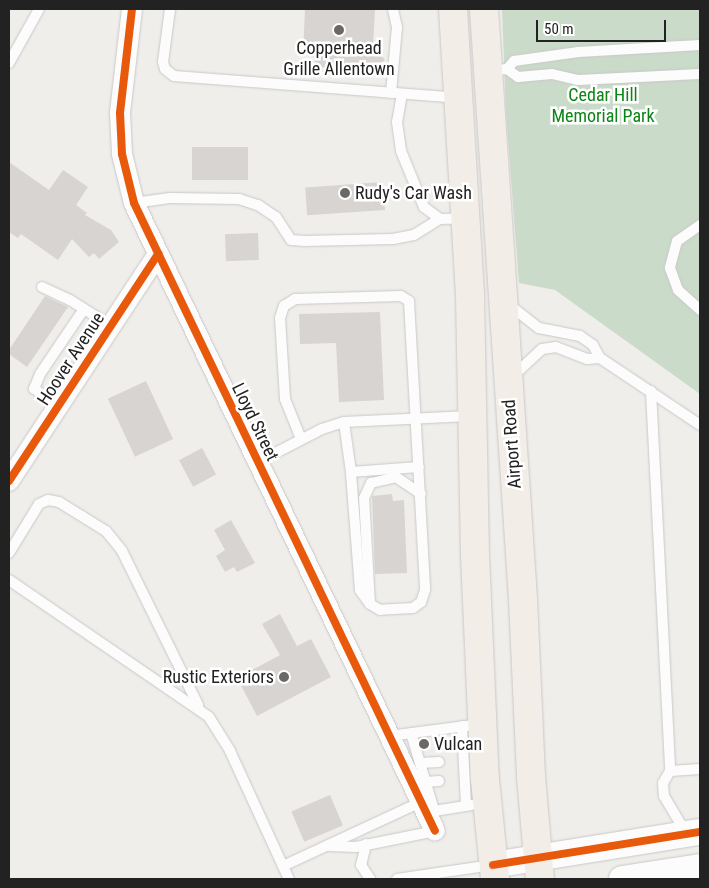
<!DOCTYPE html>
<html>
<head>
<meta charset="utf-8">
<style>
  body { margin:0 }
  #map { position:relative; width:709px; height:888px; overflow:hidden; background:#f0eeeb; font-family:"Roboto Condensed",sans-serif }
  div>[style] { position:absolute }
  .cemetery>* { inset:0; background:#cadbca }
  .building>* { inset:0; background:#d7d4d2; transform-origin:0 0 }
  .roads { filter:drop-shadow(0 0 1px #c9c8c7) drop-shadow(0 0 1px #c9c8c7) }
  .service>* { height:10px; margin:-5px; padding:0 5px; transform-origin:5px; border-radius:5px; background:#fdfcfc }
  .minor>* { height:20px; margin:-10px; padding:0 10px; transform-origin:10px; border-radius:10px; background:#fdfcfc }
  .tertiary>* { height:26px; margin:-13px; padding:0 13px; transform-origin:13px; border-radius:13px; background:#fdfcfc }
  .primary>* { height:28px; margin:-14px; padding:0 14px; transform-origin:14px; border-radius:14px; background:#f3ede7 }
  .cycleway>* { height:8px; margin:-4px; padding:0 4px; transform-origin:4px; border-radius:4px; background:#e8590c }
  .dots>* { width:14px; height:14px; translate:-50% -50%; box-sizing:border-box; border:2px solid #fff; border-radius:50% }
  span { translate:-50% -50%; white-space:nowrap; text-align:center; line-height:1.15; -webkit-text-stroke:5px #fff; paint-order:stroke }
  .poi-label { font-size:18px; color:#222 }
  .left { translate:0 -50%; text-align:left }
  .right { translate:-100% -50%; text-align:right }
  .park-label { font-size:18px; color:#0c8416 }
  .street-label { font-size:18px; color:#222 }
  .frame { position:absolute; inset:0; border:10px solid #222; pointer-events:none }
  .scale { position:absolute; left:536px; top:20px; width:130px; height:22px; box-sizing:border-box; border:2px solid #222; border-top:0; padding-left:6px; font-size:15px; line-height:18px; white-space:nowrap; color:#222; -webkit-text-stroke:4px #fff; paint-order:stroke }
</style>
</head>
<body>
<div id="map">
  <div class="cemetery">
    <div style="clip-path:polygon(502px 9px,700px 9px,700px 394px,555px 290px,519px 283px,506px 112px)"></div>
  </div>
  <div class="building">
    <div style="clip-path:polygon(305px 9px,375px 9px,373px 46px,385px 60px,372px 70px,316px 67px,313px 55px,303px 54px)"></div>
    <div style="left:192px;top:147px;width:56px;height:33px"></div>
    <div style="clip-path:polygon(9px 162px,49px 190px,63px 170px,88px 187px,76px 205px,87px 213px,85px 215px,111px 230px,119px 242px,99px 259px,94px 253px,89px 257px,72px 239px,58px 260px,21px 234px,18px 238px,9px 232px)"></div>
    <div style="left:383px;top:182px;width:28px;height:78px;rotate:86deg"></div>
    <div style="left:258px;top:233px;width:27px;height:33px;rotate:88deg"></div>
    <div style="clip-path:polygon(45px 296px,68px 307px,27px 367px,9px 354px,9px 350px)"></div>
    <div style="clip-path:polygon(380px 312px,384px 400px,339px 402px,336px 343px,300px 344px,299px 314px)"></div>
    <div style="left:146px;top:381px;width:64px;height:42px;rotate:65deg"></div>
    <div style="left:202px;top:448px;width:30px;height:26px;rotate:62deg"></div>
    <div style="clip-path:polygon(392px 494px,393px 501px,404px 500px,407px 573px,375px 574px,372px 496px)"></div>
    <div style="clip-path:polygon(231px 520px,255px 563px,237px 572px,234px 567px,225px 572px,216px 556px,225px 550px,214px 530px)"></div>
    <div style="clip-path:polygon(280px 614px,297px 646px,311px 639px,331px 677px,257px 716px,237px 678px,280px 655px,262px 624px)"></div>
    <div style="left:330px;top:795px;width:33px;height:42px;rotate:67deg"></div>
  </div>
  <div class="roads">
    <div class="service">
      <div style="left:170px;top:9px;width:53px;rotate:97.5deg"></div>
      <div style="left:163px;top:62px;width:7px;rotate:74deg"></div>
      <div style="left:165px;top:69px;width:11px;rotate:38deg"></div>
      <div style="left:174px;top:76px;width:284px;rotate:4.4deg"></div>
      <div style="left:9px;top:63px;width:62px;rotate:-60.9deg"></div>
      <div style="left:507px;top:69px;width:14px;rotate:36deg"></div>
      <div style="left:518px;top:77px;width:34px;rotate:-5deg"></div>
      <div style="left:552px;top:74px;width:27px;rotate:13deg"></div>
      <div style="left:578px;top:80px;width:122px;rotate:-2.8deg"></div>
      <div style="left:488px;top:71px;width:19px;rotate:-6deg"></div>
      <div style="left:507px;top:69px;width:11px;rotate:-49deg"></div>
      <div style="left:514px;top:61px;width:65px;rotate:-8deg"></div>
      <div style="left:578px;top:52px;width:122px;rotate:-3.3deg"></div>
      <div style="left:391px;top:93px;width:66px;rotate:-84.8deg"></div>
      <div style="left:397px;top:27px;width:18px;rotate:-103deg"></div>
      <div style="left:402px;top:94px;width:28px;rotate:100deg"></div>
      <div style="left:397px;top:122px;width:29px;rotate:82deg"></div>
      <div style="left:401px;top:151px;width:61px;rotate:67.7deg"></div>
      <div style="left:424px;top:207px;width:20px;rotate:37deg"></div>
      <div style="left:440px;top:219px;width:24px;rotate:-2deg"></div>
      <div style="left:134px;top:203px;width:36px;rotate:-8deg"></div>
      <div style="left:170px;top:198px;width:69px;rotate:0.8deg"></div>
      <div style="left:239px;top:199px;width:20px;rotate:18deg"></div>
      <div style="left:258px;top:205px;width:22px;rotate:34deg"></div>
      <div style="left:276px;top:217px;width:27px;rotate:57deg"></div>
      <div style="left:291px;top:240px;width:14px;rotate:4deg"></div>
      <div style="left:305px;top:241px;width:88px;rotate:-1.3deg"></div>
      <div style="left:393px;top:239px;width:21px;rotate:-11deg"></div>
      <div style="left:414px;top:235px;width:31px;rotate:-32deg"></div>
      <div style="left:700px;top:225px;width:28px;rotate:145deg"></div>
      <div style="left:677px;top:241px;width:28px;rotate:105deg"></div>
      <div style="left:670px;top:268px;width:23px;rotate:70deg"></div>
      <div style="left:678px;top:290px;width:30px;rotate:42deg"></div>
      <div style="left:42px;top:287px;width:31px;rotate:25deg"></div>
      <div style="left:70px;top:300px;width:49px;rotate:32.4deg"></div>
      <div style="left:508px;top:304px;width:39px;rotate:38deg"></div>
      <div style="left:539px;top:328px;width:42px;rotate:11deg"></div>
      <div style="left:580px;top:336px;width:16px;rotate:35deg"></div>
      <div style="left:593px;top:345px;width:15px;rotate:62deg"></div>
      <div style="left:600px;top:358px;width:13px;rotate:176deg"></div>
      <div style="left:587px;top:359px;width:33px;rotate:-159deg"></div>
      <div style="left:556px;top:347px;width:14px;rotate:172deg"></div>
      <div style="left:542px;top:349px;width:41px;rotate:137deg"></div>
      <div style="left:600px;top:358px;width:120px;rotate:33.8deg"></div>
      <div style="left:651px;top:391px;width:380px;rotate:87.1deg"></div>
      <div style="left:670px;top:771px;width:14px;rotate:120deg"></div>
      <div style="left:663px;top:783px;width:13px;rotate:86deg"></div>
      <div style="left:664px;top:796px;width:43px;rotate:59.3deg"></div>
      <div style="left:59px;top:405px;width:30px;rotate:-147deg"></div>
      <div style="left:34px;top:389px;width:16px;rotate:-68deg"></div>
      <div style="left:40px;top:374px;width:78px;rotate:-55.9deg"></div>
      <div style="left:301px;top:439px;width:43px;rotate:-111.8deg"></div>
      <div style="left:285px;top:399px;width:81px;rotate:-93.5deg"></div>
      <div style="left:280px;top:318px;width:13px;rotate:-72deg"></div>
      <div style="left:284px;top:306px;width:13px;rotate:-32deg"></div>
      <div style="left:295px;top:299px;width:106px;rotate:-1.6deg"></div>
      <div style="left:401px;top:296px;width:9px;rotate:32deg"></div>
      <div style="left:409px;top:301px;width:289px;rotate:86.8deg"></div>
      <div style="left:425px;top:590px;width:13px;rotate:108deg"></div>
      <div style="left:421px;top:602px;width:10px;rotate:143deg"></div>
      <div style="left:413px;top:608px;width:33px;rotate:177deg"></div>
      <div style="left:380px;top:610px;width:12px;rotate:-149deg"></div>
      <div style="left:370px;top:604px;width:17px;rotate:-126deg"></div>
      <div style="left:360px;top:590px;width:118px;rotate:-94.4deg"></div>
      <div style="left:351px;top:472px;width:50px;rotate:-98deg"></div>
      <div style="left:258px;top:462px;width:72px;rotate:-27.3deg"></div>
      <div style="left:322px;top:429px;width:23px;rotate:-18deg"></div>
      <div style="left:344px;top:422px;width:126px;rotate:-2.7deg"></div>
      <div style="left:351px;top:472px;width:68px;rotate:-4.2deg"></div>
      <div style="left:9px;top:553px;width:57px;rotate:-58.5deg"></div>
      <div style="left:39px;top:504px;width:10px;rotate:-24deg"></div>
      <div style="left:48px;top:500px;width:11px;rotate:10deg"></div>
      <div style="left:59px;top:502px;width:55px;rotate:31.7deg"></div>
      <div style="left:106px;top:531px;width:26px;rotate:51deg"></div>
      <div style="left:122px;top:551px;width:172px;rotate:63.7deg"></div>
      <div style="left:9px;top:580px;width:242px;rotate:34.4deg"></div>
      <div style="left:209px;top:717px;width:40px;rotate:58deg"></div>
      <div style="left:230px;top:751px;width:141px;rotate:65.3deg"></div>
      <div style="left:370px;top:604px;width:106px;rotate:-93.2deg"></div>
      <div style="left:364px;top:498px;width:17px;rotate:-65deg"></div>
      <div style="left:371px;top:483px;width:26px;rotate:-13deg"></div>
      <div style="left:396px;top:477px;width:30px;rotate:34deg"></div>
      <div style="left:462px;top:726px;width:80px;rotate:87.1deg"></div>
      <div style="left:411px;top:733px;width:80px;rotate:73.4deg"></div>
      <div style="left:389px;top:736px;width:93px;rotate:-7.4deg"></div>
      <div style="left:420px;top:763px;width:19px;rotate:-3deg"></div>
      <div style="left:670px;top:771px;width:30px;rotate:-4deg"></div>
      <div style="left:425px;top:782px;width:14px;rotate:-4deg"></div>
      <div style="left:428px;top:812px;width:44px;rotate:-9.2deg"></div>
      <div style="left:366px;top:844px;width:22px;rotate:103deg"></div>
      <div style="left:361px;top:865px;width:17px;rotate:57deg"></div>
      <div style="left:330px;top:846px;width:26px;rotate:2deg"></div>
      <div style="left:356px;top:847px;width:81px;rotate:-11.4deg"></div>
      <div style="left:283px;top:866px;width:152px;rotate:-24.9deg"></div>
      <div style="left:397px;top:879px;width:96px;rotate:-8.4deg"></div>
    </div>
    <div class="minor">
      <div style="left:132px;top:9px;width:105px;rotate:96.6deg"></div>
      <div style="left:120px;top:113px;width:41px;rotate:87.2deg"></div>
      <div style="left:122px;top:154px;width:50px;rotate:76.2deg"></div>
      <div style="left:134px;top:203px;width:696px;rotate:64.39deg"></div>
      <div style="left:9px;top:481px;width:272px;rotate:-56.7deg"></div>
    </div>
    <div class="tertiary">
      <div style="left:493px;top:865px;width:210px;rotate:-9.1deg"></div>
      <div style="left:622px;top:879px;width:79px;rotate:-8.7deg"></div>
    </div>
    <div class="primary">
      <div style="left:453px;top:9px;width:287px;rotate:86.6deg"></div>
      <div style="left:470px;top:295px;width:260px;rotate:88.9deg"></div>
      <div style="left:475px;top:555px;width:225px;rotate:87.5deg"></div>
      <div style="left:485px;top:780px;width:100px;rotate:84.2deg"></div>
      <div style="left:484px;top:9px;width:592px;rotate:86.22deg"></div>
      <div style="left:523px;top:600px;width:177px;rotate:87.4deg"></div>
      <div style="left:531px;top:777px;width:102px;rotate:85deg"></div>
    </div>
  </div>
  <div class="cycleway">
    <div style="left:132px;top:9px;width:105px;rotate:96.6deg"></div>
    <div style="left:120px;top:113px;width:41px;rotate:87.2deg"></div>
    <div style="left:122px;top:154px;width:50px;rotate:76.2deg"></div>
    <div style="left:134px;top:203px;width:696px;rotate:64.39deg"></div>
    <div style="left:9px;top:481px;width:272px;rotate:-56.7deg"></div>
    <div style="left:493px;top:865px;width:210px;rotate:-9.1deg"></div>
  </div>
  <div class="dots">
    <div style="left:339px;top:30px;background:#6a6968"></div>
    <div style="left:345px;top:193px;background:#6a6968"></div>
    <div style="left:284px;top:677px;background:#6a6968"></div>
    <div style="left:424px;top:744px;background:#6a6968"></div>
  </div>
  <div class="poi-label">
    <span style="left:339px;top:59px">Copperhead<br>Grille Allentown</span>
    <span class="left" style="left:355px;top:193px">Rudy's Car Wash</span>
    <span class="right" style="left:274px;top:677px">Rustic Exteriors</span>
    <span class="left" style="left:434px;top:744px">Vulcan</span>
  </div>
  <div class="park-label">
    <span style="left:603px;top:106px">Cedar Hill<br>Memorial Park</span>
  </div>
  <div class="street-label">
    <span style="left:71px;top:359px;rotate:-57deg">Hoover Avenue</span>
    <span style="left:255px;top:422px;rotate:64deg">Lloyd Street</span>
    <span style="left:512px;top:444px;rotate:-94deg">Airport Road</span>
  </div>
  <div class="frame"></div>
  <div class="scale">50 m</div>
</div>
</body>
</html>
